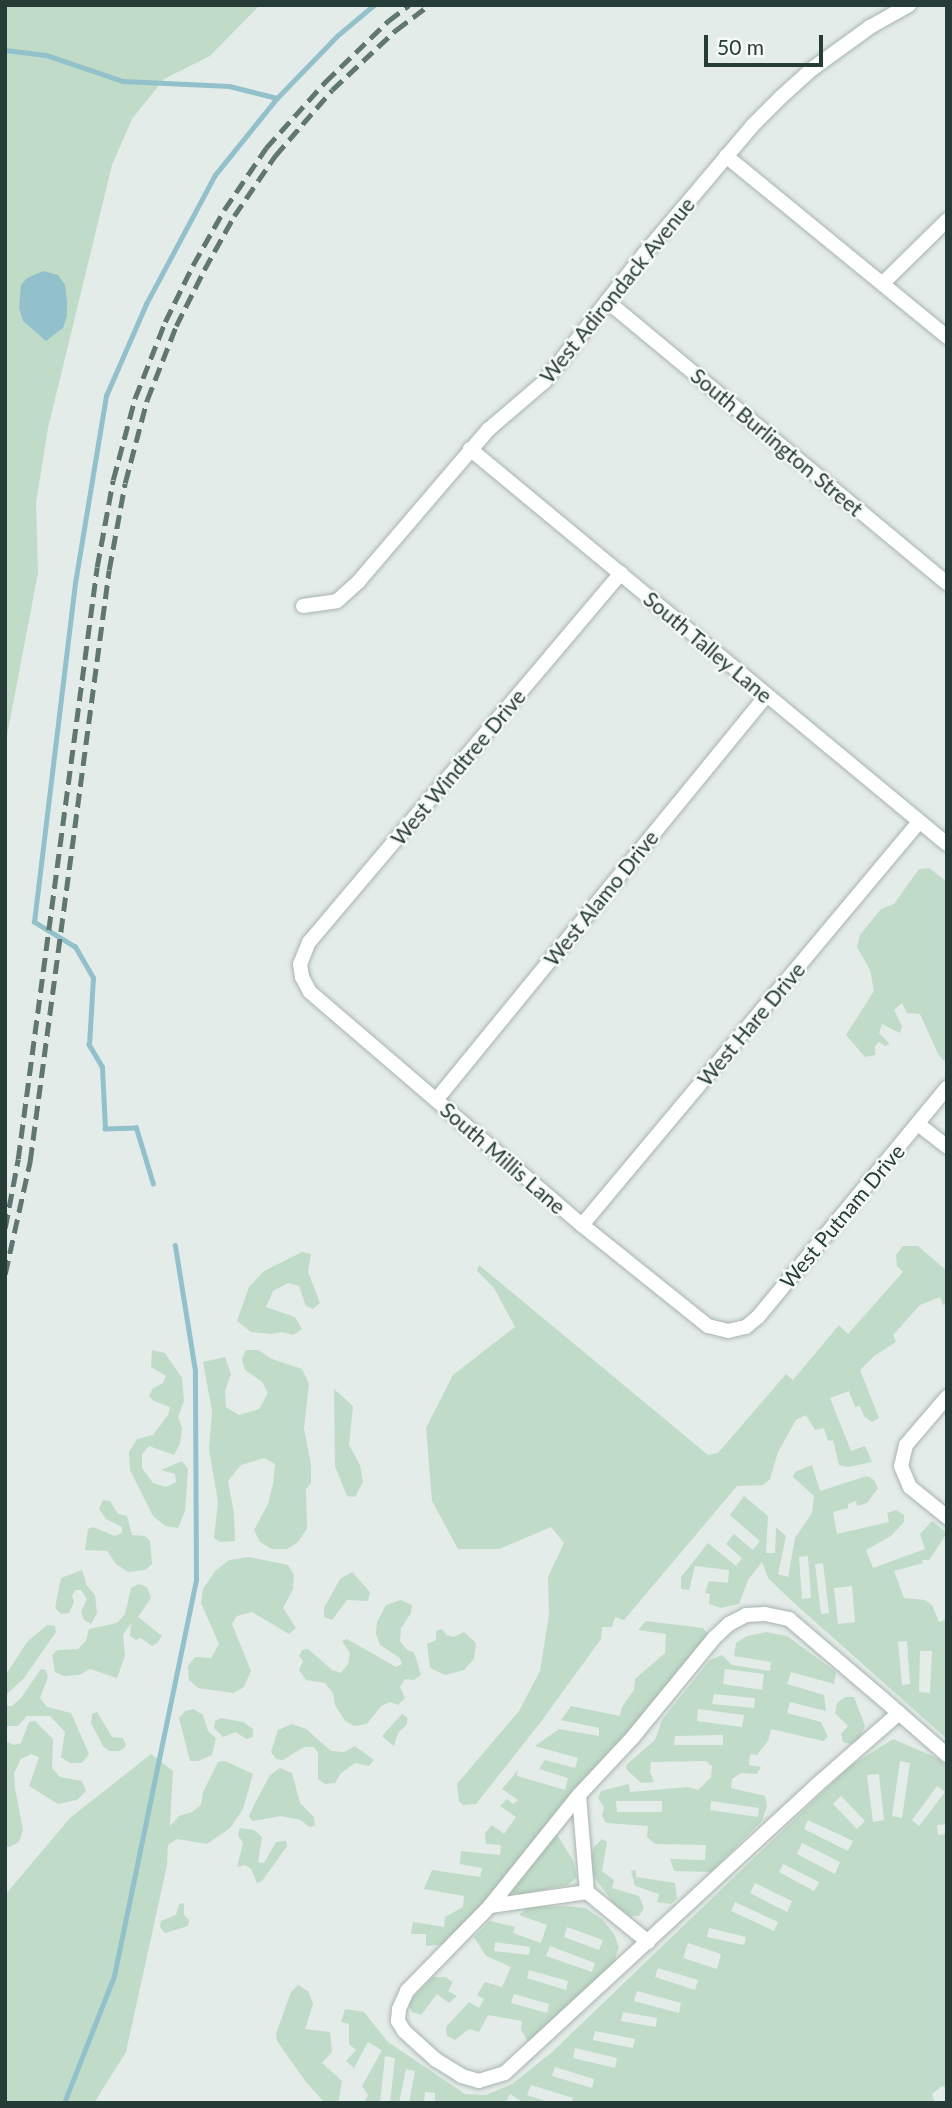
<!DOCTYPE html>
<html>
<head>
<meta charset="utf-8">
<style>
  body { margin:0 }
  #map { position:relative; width:952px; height:2108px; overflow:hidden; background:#e4ece9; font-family:Lato,sans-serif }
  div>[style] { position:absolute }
  .green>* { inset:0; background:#c0dbc7 }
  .water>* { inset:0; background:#93c1cb }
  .stream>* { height:4.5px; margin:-2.25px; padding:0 2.25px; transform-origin:2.25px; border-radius:2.25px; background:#93c1cb }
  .roads { filter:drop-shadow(0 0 2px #a7b4b0) drop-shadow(0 0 2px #a7b4b0) }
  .minor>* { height:14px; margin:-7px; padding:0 7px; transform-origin:7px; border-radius:7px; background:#fff }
  .rail>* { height:4.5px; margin-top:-2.25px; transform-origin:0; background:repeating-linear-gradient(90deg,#607771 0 14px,transparent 0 21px) }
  span { translate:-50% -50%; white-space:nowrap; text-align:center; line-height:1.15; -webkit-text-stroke:5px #f5f9f7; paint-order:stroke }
  .street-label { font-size:21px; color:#263c36 }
  .frame { position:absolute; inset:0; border:7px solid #263c36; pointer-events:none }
  .scale { position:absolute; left:704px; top:35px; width:119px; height:32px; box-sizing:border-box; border:4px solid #263c36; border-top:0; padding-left:9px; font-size:21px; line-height:24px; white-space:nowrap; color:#263c36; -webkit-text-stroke:5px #f5f9f7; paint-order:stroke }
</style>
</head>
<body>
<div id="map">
  <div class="green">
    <div style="clip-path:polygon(5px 5px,260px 5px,210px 56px,164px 79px,132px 119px,112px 165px,48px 428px,36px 503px,38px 573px,5px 746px)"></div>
    <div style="clip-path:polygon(929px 868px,947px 882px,947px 1060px,943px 1060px,938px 1054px,920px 1014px,907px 1013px,902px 1003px,894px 1010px,902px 1026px,900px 1033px,882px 1024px,879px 1033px,890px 1044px,885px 1046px,879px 1042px,875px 1046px,875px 1055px,865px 1057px,846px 1035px,874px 991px,870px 970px,857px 947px,860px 935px,881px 909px,894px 904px,919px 869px)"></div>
    <div style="clip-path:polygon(903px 1246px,918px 1246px,947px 1271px,947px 1304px,943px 1305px,940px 1297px,920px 1305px,893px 1335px,896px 1342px,874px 1356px,860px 1370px,879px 1418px,872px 1422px,864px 1416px,860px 1406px,855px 1407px,849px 1391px,830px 1398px,851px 1451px,865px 1446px,872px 1462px,848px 1467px,839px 1465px,833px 1440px,828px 1441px,824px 1428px,815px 1430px,806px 1415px,796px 1420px,778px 1452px,770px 1479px,763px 1485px,737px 1486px,624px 1620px,615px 1617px,612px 1627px,602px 1627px,601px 1639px,540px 1723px,476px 1804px,463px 1805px,459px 1801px,457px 1784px,519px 1711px,540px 1671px,549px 1615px,548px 1577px,564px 1543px,551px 1527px,499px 1549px,458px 1549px,432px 1501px,426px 1428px,453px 1375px,515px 1327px,494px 1288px,477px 1271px,479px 1265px,708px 1455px,718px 1453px,786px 1374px,793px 1380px,839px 1325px,848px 1334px,903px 1272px,897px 1266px,896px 1255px)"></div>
    <div style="clip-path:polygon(302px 1252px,311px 1254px,308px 1272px,320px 1303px,313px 1309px,306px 1306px,299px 1286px,288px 1283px,273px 1291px,266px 1307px,295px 1317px,302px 1329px,293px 1335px,282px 1332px,271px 1334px,251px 1332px,237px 1321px,249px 1287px,264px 1271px)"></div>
    <div style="clip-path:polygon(152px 1350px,165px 1353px,182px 1378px,184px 1401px,178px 1417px,182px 1428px,180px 1444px,174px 1455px,149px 1446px,142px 1454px,142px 1468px,153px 1483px,166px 1487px,176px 1482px,175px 1474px,161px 1470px,182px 1461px,188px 1469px,185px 1511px,178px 1528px,165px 1526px,153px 1516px,130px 1470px,129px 1452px,137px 1439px,153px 1435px,168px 1415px,170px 1407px,154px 1401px,149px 1396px,153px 1388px,163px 1383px,166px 1376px,151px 1367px)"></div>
    <div style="clip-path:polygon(246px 1350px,258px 1350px,272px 1359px,302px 1369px,309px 1384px,304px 1428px,311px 1465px,311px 1483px,306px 1489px,307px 1529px,297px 1543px,287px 1549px,272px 1549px,260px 1542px,254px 1530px,268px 1504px,273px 1484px,275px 1464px,264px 1458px,241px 1465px,228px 1481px,234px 1514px,235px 1541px,220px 1542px,214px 1538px,218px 1502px,209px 1449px,212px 1411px,203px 1362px,225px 1357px,231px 1374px,225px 1391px,226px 1407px,239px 1415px,259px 1409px,268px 1393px,262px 1382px,245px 1370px,242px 1359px)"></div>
    <div style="clip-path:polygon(334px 1389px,353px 1406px,349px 1445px,360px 1465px,363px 1482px,355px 1497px,347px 1496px,335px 1466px)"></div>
    <div style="clip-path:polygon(evenodd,812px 1465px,820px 1491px,867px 1476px,874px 1480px,878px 1488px,867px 1503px,857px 1506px,856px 1501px,848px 1504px,848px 1508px,833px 1512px,837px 1534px,889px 1522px,887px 1513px,896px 1510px,904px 1515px,904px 1522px,891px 1536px,866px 1550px,873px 1568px,925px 1549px,920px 1534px,932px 1521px,947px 1533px,929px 1560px,922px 1560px,923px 1563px,894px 1571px,904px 1598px,925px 1600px,932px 1605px,939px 1622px,947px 1619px,947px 1739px,794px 1603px,768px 1578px,762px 1562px,748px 1580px,739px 1604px,721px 1608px,709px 1604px,710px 1594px,705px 1593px,709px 1581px,728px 1583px,729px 1570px,695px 1566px,689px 1590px,681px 1589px,681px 1577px,708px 1543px,736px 1566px,742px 1558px,726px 1544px,734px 1534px,753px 1550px,760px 1541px,730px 1515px,744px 1496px,768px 1516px,766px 1553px,775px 1553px,776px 1527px,786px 1536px,778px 1574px,788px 1577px,795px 1538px,812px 1513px,814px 1496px,793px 1477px,795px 1472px,812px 1465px,808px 1556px,811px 1598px,802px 1599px,799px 1557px,808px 1556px,812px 1465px,823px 1563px,829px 1613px,821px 1614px,815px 1564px,823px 1563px,812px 1465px,852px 1586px,855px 1622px,838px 1624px,834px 1588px,852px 1586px,812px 1465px,907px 1641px,910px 1684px,902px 1685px,898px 1642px,907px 1641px,812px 1465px,920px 1651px,932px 1651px,930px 1693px,919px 1692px,920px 1651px)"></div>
    <div style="clip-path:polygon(103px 1500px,110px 1501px,118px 1514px,127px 1516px,132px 1535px,145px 1536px,150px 1541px,152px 1564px,145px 1570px,128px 1572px,116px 1564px,107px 1551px,85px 1550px,88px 1529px,93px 1527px,115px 1536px,122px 1533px,122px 1527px,106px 1519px,99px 1509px)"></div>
    <div style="clip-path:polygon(249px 1557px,288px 1565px,294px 1575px,293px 1589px,283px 1608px,296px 1628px,289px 1634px,252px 1612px,237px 1616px,232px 1624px,251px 1671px,244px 1687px,233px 1693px,198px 1688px,189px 1680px,188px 1666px,195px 1657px,211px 1658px,219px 1644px,201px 1603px,203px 1589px,215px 1571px,229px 1560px)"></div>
    <div style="clip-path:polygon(82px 1570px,87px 1586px,95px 1595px,97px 1613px,91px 1624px,84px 1620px,81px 1612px,87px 1599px,81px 1590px,75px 1590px,72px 1596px,74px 1602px,69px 1613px,61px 1614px,55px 1608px,61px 1578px)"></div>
    <div style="clip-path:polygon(352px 1572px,370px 1592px,368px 1601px,347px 1600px,332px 1620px,324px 1617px,324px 1608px,340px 1579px)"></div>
    <div style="clip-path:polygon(139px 1584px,147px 1587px,151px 1598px,138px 1617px,162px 1636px,157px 1643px,152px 1646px,141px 1638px,136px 1640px,130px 1636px,131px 1623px,123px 1635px,125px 1656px,117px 1678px,90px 1669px,79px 1675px,64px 1676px,55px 1672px,52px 1655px,58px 1650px,78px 1649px,86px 1641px,89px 1629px,117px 1623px,125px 1614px,131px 1588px)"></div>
    <div style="clip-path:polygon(401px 1600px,412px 1605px,411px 1613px,401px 1628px,400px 1641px,407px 1650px,414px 1652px,421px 1675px,414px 1680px,405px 1679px,400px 1687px,405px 1698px,398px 1705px,390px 1702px,381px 1706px,367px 1724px,354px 1726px,345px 1721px,335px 1705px,333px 1693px,325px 1683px,306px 1680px,299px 1670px,303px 1661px,299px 1656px,302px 1650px,308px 1649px,332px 1670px,341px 1673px,348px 1664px,350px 1653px,342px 1641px,347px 1639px,396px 1667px,402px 1664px,400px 1658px,380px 1645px,376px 1634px,377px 1622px,386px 1605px)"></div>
    <div style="clip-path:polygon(646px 1621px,703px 1628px,711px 1638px,578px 1787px,480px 1908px,447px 1944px,426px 1946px,426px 1934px,411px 1934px,413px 1922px,444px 1927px,445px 1917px,463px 1907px,464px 1896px,424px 1889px,432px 1870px,480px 1877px,482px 1868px,460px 1864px,461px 1851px,500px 1855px,501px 1845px,486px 1844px,485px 1833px,492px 1825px,504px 1834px,516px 1817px,500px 1806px,507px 1799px,513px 1804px,518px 1800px,502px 1789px,518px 1770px,517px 1776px,565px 1790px,568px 1778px,539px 1769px,545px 1760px,575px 1768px,578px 1758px,535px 1746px,559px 1729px,599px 1736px,599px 1728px,561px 1720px,571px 1706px,620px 1716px,622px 1707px,634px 1690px,635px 1679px,665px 1653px,666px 1634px,638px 1630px)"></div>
    <div style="clip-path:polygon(47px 1625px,55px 1626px,56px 1632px,24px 1678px,6px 1695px,5px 1702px,5px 1676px,27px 1642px)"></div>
    <div style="clip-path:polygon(442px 1629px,446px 1635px,454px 1637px,464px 1632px,476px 1643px,474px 1659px,464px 1670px,445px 1675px,430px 1668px,427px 1644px,436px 1640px,436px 1631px)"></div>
    <div style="clip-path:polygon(evenodd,766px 1632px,787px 1636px,836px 1672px,834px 1684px,791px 1672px,787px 1684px,824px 1695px,826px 1711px,790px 1702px,787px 1713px,821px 1722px,828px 1737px,823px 1741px,771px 1729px,768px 1741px,757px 1755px,750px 1754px,749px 1765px,761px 1767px,757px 1774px,741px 1773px,732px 1779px,731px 1788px,765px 1796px,767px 1806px,762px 1821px,711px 1872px,674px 1871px,670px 1859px,705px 1860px,706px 1845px,655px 1844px,647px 1837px,648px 1826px,606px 1823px,602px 1816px,604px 1807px,598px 1798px,601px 1791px,629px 1784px,630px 1792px,688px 1787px,698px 1790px,711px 1777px,712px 1766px,706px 1761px,651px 1762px,650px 1772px,654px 1782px,641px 1783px,627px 1770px,626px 1765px,655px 1740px,662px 1720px,710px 1660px,722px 1655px,732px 1665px,770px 1671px,771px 1662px,734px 1656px,736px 1643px,747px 1636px,766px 1632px,725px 1669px,764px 1674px,762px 1690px,723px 1684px,725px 1669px,766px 1632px,714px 1694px,755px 1698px,754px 1708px,712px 1704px,714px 1694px,766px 1632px,698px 1709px,744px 1715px,742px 1727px,697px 1721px,698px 1709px,766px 1632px,723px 1735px,723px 1745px,674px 1745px,675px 1736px,723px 1735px,766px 1632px,616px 1801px,662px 1801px,662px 1812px,617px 1812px,616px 1801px,766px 1632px,711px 1801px,759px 1808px,758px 1817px,710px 1810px,711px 1801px)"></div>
    <div style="clip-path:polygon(41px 1669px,46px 1670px,48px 1677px,40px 1698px,47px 1707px,71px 1713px,89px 1754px,82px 1763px,70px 1763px,61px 1757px,65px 1732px,50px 1716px,27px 1716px,18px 1726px,5px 1726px,5px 1706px,12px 1706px,21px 1698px)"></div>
    <div style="clip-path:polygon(845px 1697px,854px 1697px,865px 1726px,859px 1739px,851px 1744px,843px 1742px,841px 1734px,848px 1726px,835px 1713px,837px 1703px)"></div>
    <div style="clip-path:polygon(193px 1709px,203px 1715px,208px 1731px,216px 1738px,212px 1755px,198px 1761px,190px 1761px,179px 1718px,185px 1711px)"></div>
    <div style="clip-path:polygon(97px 1712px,112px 1737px,123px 1738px,126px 1746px,120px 1751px,109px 1751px,103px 1746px,91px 1723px,92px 1714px)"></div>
    <div style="clip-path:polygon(402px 1714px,407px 1717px,407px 1724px,398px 1733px,394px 1746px,382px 1736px)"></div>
    <div style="clip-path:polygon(221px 1718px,243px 1722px,253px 1729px,253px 1737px,247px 1739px,235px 1732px,223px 1737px,214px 1728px,215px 1721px)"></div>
    <div style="clip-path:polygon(35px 1721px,53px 1739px,52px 1768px,60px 1777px,82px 1781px,86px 1791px,77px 1800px,58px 1804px,29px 1786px,39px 1757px,31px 1754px,21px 1759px,14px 1773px,15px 1788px,23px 1830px,19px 1842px,9px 1847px,5px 1845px,5px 1741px,14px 1745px,21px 1743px,29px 1722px)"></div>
    <div style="clip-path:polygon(292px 1724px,306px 1729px,331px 1751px,344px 1752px,355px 1746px,374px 1760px,369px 1766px,355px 1763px,341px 1773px,335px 1783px,325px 1784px,318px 1779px,318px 1753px,314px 1747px,304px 1747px,283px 1760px,276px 1759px,271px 1752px,278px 1730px)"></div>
    <div style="clip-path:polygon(evenodd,893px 1739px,937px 1758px,947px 1766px,947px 1824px,937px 1825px,938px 1835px,947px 1834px,947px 2088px,942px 2086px,932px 2094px,935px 2103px,572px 2103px,573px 2098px,531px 2085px,527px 2095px,552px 2103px,524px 2103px,510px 2094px,505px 2103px,435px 2103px,435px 2093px,425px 2092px,424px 2103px,409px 2103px,415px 2071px,406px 2069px,399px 2103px,390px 2103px,395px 2058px,385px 2056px,380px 2103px,364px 2103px,368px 2095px,362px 2086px,382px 2050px,368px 2042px,354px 2068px,346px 2061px,356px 2050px,349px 2044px,349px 2024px,341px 2022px,345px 2009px,364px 2012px,388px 2042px,465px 2094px,486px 2095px,512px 2084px,551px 2053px,849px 1767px,893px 1739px,900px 1761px,910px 1763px,902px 1818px,892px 1816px,900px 1761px,893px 1739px,879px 1774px,884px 1820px,873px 1822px,867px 1775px,879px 1774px,893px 1739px,937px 1786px,945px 1792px,919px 1826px,912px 1820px,937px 1786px,893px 1739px,841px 1796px,865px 1821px,857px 1829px,833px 1804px,841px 1796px,893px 1739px,808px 1820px,853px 1841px,848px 1851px,804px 1829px,808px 1820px,893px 1739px,802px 1843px,840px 1862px,835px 1874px,797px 1854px,802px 1843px,893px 1739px,783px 1864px,819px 1882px,814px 1891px,779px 1872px,783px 1864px,893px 1739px,755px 1883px,792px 1901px,787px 1912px,750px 1893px,755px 1883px,893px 1739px,735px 1902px,778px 1922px,774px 1931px,731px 1911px,735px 1902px,893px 1739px,709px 1928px,746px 1937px,744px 1945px,707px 1937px,709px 1928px,893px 1739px,688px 1943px,721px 1954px,717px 1969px,683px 1958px,688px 1943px,893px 1739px,658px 1968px,698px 1980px,695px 1990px,655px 1977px,658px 1968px,893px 1739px,637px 1991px,681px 2003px,679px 2013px,634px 2001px,637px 1991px,893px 1739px,623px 2012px,657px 2018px,656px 2027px,621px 2021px,623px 2012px,893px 1739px,595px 2031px,635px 2039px,633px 2048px,593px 2040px,595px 2031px,893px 1739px,575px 2048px,617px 2058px,615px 2068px,573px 2058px,575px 2048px,893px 1739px,555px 2067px,594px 2079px,592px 2088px,552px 2076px,555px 2067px)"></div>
    <div style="clip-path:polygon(151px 1754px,173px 1771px,170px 1826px,179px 1816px,192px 1812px,201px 1805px,203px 1792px,218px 1762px,225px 1761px,253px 1774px,243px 1809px,230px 1828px,207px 1844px,177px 1839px,168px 1845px,167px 1865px,126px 2052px,94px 2103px,5px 2103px,5px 1895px,70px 1818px)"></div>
    <div style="clip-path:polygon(280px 1768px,292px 1773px,300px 1803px,314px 1817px,315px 1826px,309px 1827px,301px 1820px,281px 1816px,252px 1821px,249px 1816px,255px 1803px,270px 1775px)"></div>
    <div style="clip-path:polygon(240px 1828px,254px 1830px,262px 1837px,258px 1862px,264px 1863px,276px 1842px,286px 1841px,287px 1846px,262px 1881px,257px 1883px,251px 1869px,245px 1865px,237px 1867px,243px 1843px,238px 1835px)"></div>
    <div style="clip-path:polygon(557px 1835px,573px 1860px,577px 1877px,568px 1885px,521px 1894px,513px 1893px,511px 1889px,550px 1836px)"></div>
    <div style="clip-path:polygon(602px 1839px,607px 1842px,602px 1871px,614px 1880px,612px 1888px,639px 1896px,644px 1908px,639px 1916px,630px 1916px,616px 1906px,594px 1877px,591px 1859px,594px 1847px)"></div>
    <div style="clip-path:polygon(636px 1870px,636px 1877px,675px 1883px,677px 1898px,671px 1904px,657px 1902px,659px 1894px,635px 1886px,631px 1871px)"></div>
    <div style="clip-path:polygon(184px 1903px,184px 1915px,189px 1920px,188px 1926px,165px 1933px,160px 1927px,161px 1921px,176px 1915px,179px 1904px)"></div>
    <div style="clip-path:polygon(evenodd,565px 1906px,585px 1908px,602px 1919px,614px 1934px,619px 1947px,611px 1970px,529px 2043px,521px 2030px,522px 2021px,488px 2015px,479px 2032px,469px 2029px,455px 2040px,447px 2036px,446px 2027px,469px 2002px,479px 2008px,484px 1999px,477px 1995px,485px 1982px,502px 1987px,511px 1967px,486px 1956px,474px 1937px,490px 1921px,515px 1927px,513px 1933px,541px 1943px,547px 1925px,519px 1915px,528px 1907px,565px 1906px,567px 1927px,603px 1940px,599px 1950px,564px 1937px,567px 1927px,565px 1906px,495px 1942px,530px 1947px,529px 1955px,494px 1951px,495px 1942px,565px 1906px,550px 1946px,595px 1963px,592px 1972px,546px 1956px,550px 1946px,565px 1906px,529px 1970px,568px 1981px,566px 1990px,527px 1978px,529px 1970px,565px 1906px,514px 1994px,549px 2004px,547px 2013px,511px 2003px,514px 1994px)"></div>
    <div style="clip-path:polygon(433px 1977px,445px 1977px,453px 1982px,448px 1991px,457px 1996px,449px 2003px,437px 1994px,421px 2015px,412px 2012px,409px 2005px,412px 1999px)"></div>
    <div style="clip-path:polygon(298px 1985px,308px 1991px,313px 2004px,305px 2029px,330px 2032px,332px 2052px,322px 2063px,342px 2081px,339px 2100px,334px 2103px,325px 2103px,306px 2082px,277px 2041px,276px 2034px,291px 1992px)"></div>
  </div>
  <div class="water">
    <div style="clip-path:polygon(43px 271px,58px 275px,65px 285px,67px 301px,67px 316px,63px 328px,46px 341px,23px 321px,19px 308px,21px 285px,27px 278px)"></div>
  </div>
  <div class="stream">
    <div style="left:5px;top:50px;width:41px;rotate:7deg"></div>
    <div style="left:46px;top:55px;width:81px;rotate:18.7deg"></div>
    <div style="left:123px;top:81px;width:106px;rotate:2.7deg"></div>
    <div style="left:229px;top:86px;width:49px;rotate:14deg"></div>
    <div style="left:153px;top:1184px;width:59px;rotate:-106.9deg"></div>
    <div style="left:136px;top:1128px;width:31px;rotate:178deg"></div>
    <div style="left:105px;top:1129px;width:62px;rotate:-92.8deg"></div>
    <div style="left:102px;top:1067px;width:26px;rotate:-121deg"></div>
    <div style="left:89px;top:1045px;width:67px;rotate:-86.6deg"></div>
    <div style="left:93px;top:978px;width:36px;rotate:-120deg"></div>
    <div style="left:75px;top:947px;width:48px;rotate:-148.6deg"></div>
    <div style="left:34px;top:922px;width:341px;rotate:-83.1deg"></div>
    <div style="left:75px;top:583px;width:190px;rotate:-80.6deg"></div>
    <div style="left:106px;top:396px;width:100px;rotate:-66.5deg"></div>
    <div style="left:146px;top:304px;width:146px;rotate:-61.9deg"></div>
    <div style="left:215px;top:175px;width:99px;rotate:-51.2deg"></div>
    <div style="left:277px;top:98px;width:86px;rotate:-45.9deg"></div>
    <div style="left:337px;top:36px;width:48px;rotate:-40deg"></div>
    <div style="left:64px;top:2103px;width:136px;rotate:-68.5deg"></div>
    <div style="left:114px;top:1976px;width:404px;rotate:-78.3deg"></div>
    <div style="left:196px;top:1580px;width:209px;rotate:-90.3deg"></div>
    <div style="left:195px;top:1371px;width:127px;rotate:-99.1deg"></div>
  </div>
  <div class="roads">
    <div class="minor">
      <div style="left:726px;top:156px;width:286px;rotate:39.3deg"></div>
      <div style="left:883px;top:283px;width:90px;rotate:-44.5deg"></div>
      <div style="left:607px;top:301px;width:442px;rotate:39.7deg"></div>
      <div style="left:470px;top:449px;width:619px;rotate:39.63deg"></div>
      <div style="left:621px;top:573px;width:483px;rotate:130.2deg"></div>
      <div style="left:309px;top:942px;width:24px;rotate:112deg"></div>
      <div style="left:300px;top:964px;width:13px;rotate:81deg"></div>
      <div style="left:302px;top:977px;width:17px;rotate:62deg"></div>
      <div style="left:310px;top:992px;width:358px;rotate:40.6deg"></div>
      <div style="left:582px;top:1225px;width:161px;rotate:38.7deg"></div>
      <div style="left:708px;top:1326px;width:21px;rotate:14deg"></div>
      <div style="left:728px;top:1331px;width:18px;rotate:-13deg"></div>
      <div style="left:746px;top:1327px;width:16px;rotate:-40deg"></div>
      <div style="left:758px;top:1317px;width:297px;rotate:-50.5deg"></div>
      <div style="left:303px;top:606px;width:34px;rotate:-8deg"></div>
      <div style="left:337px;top:601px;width:30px;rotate:-42deg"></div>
      <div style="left:359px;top:581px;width:199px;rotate:-49.5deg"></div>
      <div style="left:488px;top:430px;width:74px;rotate:-40.6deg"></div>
      <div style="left:544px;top:382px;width:162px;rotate:-52deg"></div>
      <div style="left:644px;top:254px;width:167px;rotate:-49.8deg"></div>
      <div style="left:752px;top:126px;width:41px;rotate:-45deg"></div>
      <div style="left:781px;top:97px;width:42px;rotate:-42.1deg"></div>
      <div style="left:812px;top:69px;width:72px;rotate:-35.9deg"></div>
      <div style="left:870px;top:27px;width:45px;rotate:-29.4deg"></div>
      <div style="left:436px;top:1100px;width:522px;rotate:-50.76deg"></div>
      <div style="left:918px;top:1124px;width:37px;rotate:38deg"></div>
      <div style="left:582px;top:1225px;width:525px;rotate:-50.1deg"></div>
      <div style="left:947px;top:1397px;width:63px;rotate:130.5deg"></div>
      <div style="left:906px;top:1445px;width:22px;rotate:103deg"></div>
      <div style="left:901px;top:1466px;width:23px;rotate:67deg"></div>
      <div style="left:910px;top:1487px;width:48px;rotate:39deg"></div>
      <div style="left:899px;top:1713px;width:108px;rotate:138.8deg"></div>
      <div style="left:818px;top:1784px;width:426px;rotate:137.3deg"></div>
      <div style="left:505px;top:2073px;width:27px;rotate:163deg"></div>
      <div style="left:479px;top:2081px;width:18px;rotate:-164deg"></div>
      <div style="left:462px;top:2076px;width:31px;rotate:-148deg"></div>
      <div style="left:436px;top:2060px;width:43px;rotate:-137.8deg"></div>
      <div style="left:404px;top:2031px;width:12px;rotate:-121deg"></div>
      <div style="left:398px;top:2021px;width:12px;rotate:-85deg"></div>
      <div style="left:399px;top:2009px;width:20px;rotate:-66deg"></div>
      <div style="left:407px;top:1991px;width:119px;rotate:-45.7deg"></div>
      <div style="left:490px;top:1906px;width:142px;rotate:-51.3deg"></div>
      <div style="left:579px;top:1795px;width:79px;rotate:-47deg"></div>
      <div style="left:633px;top:1737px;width:128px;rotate:-50.7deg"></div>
      <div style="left:714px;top:1638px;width:21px;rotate:-43deg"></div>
      <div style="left:729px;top:1624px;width:19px;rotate:-28deg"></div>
      <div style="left:746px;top:1615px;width:19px;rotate:-3deg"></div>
      <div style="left:765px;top:1614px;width:25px;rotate:12deg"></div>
      <div style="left:789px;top:1619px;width:135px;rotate:40.5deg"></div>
      <div style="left:892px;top:1707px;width:73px;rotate:41.1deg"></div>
      <div style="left:579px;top:1795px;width:97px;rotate:85.3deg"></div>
      <div style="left:490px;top:1906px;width:98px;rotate:-8.2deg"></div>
      <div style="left:587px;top:1892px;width:79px;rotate:39.3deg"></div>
    </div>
  </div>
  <div class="rail">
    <div style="left:5px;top:1228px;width:70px;rotate:-79.3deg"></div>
    <div style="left:18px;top:1159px;width:597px;rotate:-82.4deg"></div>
    <div style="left:97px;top:567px;width:88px;rotate:-79.6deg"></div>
    <div style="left:113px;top:480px;width:85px;rotate:-75deg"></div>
    <div style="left:135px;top:398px;width:82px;rotate:-68.5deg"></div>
    <div style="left:165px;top:322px;width:64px;rotate:-63.8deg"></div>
    <div style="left:193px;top:265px;width:63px;rotate:-60.6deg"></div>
    <div style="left:224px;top:210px;width:75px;rotate:-55.9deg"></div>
    <div style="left:266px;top:148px;width:89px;rotate:-48.2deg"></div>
    <div style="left:325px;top:82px;width:88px;rotate:-44.1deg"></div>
    <div style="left:388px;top:21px;width:26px;rotate:-37deg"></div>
    <div style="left:5px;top:1274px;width:116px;rotate:-77.5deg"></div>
    <div style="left:30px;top:1161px;width:596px;rotate:-82.39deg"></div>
    <div style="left:109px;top:570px;width:88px;rotate:-79.6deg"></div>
    <div style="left:125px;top:483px;width:86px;rotate:-75.2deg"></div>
    <div style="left:147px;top:400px;width:79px;rotate:-68.6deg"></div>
    <div style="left:176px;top:326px;width:63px;rotate:-63.4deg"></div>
    <div style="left:204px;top:270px;width:62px;rotate:-60.9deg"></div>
    <div style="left:234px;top:216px;width:73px;rotate:-55.7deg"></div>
    <div style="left:275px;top:156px;width:87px;rotate:-49.2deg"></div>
    <div style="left:332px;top:90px;width:88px;rotate:-43.2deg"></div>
    <div style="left:396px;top:30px;width:41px;rotate:-37.1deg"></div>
  </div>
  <div class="street-label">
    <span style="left:617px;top:290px;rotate:-51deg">West Adirondack Avenue</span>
    <span style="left:777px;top:442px;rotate:40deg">South Burlington Street</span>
    <span style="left:708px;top:647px;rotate:40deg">South Talley Lane</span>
    <span style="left:458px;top:767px;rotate:-50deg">West Windtree Drive</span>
    <span style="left:601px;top:898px;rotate:-51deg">West Alamo Drive</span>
    <span style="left:751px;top:1024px;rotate:-50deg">West Hare Drive</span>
    <span style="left:503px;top:1158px;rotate:41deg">South Millis Lane</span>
    <span style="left:842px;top:1216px;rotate:-50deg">West Putnam Drive</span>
  </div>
  <div class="frame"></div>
  <div class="scale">50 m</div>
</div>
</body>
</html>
